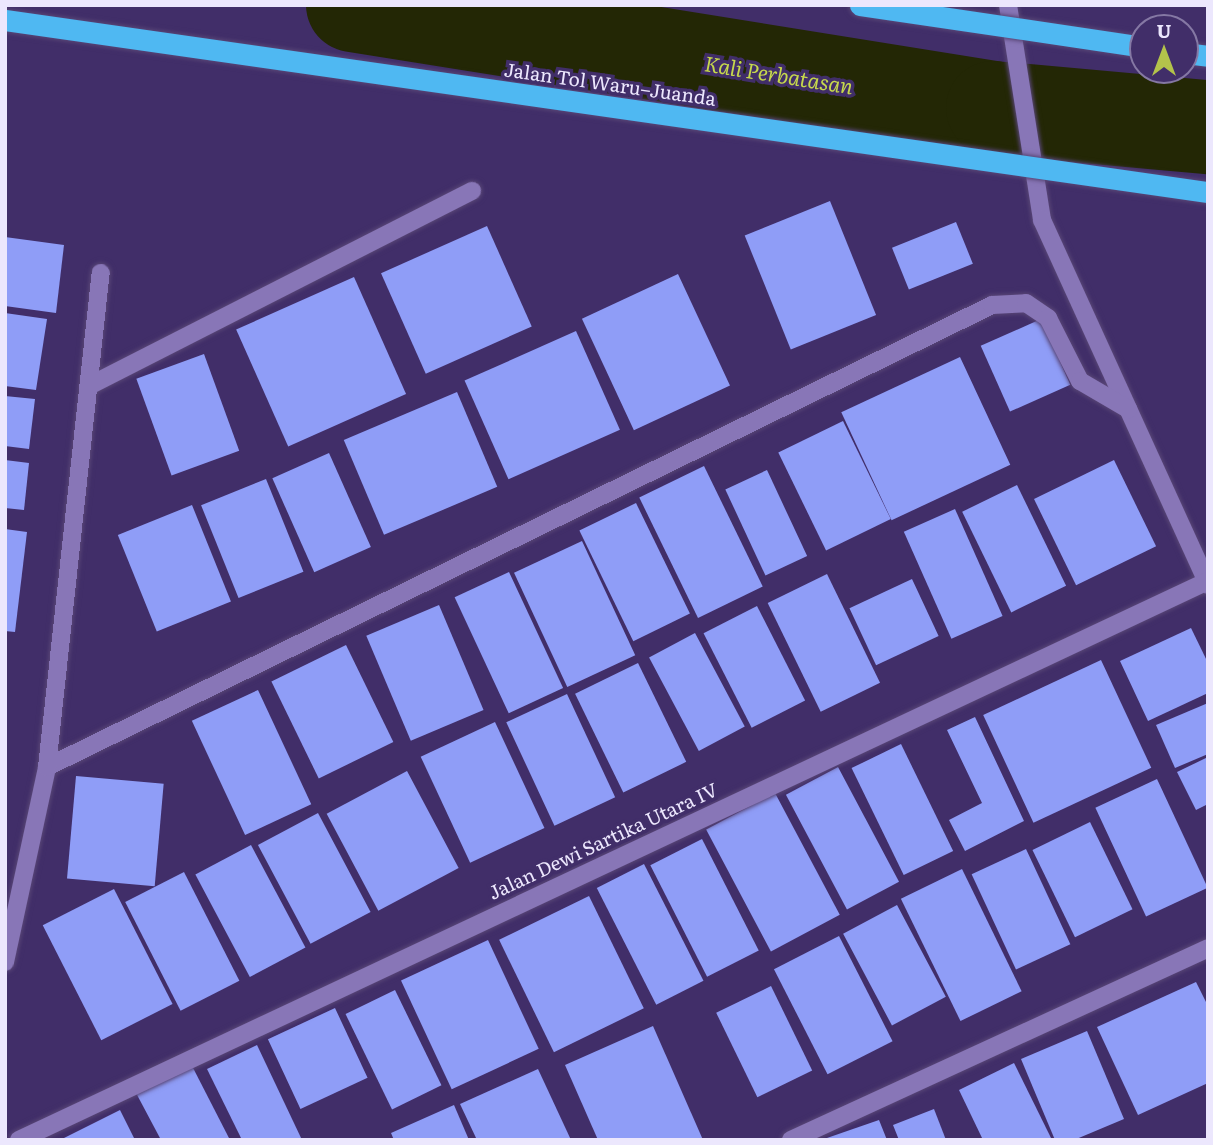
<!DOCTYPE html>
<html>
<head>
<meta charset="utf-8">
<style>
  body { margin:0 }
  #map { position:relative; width:1213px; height:1145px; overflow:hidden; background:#412e69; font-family:Literata,serif }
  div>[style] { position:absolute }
  .river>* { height:94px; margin:-47px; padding:0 47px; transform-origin:47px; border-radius:47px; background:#232705 }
  .building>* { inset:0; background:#8f9df7; transform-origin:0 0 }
  .roads { filter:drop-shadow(0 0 2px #584676) drop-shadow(0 0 2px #584676) }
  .minor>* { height:18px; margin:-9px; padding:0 9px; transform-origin:9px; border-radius:9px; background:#8876b7 }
  .motorway>* { height:21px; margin:-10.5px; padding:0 10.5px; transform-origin:10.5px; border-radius:10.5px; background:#4fb8f2 }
  .bridges { filter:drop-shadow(0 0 2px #584676) drop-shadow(0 0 2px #584676) }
  .motorway-bridge>* { height:21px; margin:-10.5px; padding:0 10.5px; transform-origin:10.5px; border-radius:10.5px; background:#4fb8f2 }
  span { translate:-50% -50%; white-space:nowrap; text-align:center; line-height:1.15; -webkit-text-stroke:7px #412e69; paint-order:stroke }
  .street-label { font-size:19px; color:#ece7fd }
  .water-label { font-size:21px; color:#c6d84c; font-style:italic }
  .frame { position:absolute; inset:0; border:7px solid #ece7fd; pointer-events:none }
  .north { position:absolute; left:1129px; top:14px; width:70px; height:70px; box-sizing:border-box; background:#412e69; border:2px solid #8578a4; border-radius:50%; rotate:0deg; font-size:19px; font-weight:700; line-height:28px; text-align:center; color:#ece7fd }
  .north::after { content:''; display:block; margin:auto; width:24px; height:32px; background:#b3c24b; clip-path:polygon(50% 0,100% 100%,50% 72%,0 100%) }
</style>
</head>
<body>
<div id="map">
  <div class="river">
    <div style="left:353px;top:5px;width:648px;rotate:9.14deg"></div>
    <div style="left:993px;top:108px;width:216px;rotate:5.1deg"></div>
  </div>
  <div class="building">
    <div style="left:830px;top:201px;width:123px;height:92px;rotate:68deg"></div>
    <div style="left:956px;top:222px;width:45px;height:69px;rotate:68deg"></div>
    <div style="left:487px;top:226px;width:110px;height:116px;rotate:66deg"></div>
    <div style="clip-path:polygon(5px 237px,64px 245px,56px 313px,5px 306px)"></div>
    <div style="left:678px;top:274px;width:123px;height:106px;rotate:65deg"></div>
    <div style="left:354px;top:277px;width:128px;height:129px;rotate:66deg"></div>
    <div style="clip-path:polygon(5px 313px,47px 319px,36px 390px,5px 386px)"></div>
    <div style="left:1041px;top:319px;width:72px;height:66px;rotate:66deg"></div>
    <div style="left:576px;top:331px;width:108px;height:122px;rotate:66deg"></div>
    <div style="left:204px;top:354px;width:103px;height:72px;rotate:70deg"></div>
    <div style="left:960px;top:357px;width:119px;height:131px;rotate:65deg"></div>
    <div style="left:457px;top:392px;width:103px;height:123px;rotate:67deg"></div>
    <div style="clip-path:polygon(5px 396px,35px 399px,29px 449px,5px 446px)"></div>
    <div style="left:843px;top:421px;width:109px;height:72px;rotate:64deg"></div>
    <div style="left:329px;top:453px;width:103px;height:62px;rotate:66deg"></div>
    <div style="clip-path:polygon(5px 460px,29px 463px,24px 510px,5px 508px)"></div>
    <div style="left:1114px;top:460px;width:96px;height:89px;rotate:64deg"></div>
    <div style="left:704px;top:466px;width:134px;height:72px;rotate:64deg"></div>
    <div style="left:767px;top:470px;width:95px;height:46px;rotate:65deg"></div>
    <div style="left:266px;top:479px;width:100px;height:70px;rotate:68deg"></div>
    <div style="left:1017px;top:485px;width:112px;height:61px;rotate:64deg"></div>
    <div style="left:636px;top:503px;width:123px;height:63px;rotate:64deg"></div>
    <div style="left:192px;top:505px;width:104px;height:80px;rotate:68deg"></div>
    <div style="left:955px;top:509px;width:117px;height:56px;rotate:66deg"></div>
    <div style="clip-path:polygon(5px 529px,27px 532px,15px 632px,5px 631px)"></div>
    <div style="left:582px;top:541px;width:126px;height:75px;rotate:65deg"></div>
    <div style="left:509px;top:572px;width:128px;height:60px;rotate:65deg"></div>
    <div style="left:827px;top:574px;width:121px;height:66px;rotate:64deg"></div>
    <div style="left:912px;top:579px;width:63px;height:69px;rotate:65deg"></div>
    <div style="left:439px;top:605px;width:114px;height:79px;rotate:67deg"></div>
    <div style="left:757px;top:606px;width:106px;height:60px;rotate:63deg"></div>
    <div style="clip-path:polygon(1191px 628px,1208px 663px,1208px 693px,1148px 721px,1120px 661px)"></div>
    <div style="left:695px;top:633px;width:106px;height:52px;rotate:62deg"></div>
    <div style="left:346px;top:645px;width:108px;height:83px;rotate:64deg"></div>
    <div style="left:1101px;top:660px;width:119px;height:130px;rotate:65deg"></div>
    <div style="left:638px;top:663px;width:110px;height:70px;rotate:64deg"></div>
    <div style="left:258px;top:690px;width:126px;height:73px;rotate:65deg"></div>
    <div style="left:567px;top:694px;width:114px;height:67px;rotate:65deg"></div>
    <div style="clip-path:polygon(1208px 703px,1208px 754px,1175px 768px,1156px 725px)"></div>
    <div style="clip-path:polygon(975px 717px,1024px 821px,965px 851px,949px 820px,982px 803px,947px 730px)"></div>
    <div style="left:495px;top:722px;width:117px;height:82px;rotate:65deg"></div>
    <div style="left:901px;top:744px;width:119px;height:55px;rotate:64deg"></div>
    <div style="clip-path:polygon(1208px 757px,1208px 804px,1196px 810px,1177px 772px)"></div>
    <div style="left:838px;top:767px;width:130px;height:59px;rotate:62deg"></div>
    <div style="left:407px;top:771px;width:110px;height:91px;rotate:62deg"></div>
    <div style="left:76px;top:776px;width:88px;height:103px;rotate:5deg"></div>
    <div style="left:1157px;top:779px;width:120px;height:68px;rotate:65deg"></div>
    <div style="left:775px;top:793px;width:138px;height:78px;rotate:62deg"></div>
    <div style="left:318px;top:813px;width:112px;height:68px;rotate:62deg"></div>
    <div style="left:1090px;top:822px;width:97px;height:64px;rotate:64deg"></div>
    <div style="left:702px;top:839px;width:125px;height:58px;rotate:63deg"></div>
    <div style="left:251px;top:845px;width:116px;height:63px;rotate:62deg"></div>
    <div style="left:1026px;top:849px;width:105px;height:60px;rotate:65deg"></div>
    <div style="left:644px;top:864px;width:131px;height:53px;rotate:63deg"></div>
    <div style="left:962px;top:869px;width:136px;height:68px;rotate:64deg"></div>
    <div style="left:184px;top:872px;width:122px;height:66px;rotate:63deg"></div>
    <div style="left:114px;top:889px;width:129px;height:80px;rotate:63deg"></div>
    <div style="left:589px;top:896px;width:125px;height:100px;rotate:64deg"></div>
    <div style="left:897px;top:905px;width:104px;height:61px;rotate:62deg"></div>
    <div style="left:839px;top:936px;width:118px;height:73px;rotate:63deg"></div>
    <div style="left:488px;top:940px;width:120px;height:96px;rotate:65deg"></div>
    <div style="clip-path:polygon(1196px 982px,1208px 1006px,1208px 1083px,1138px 1115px,1097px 1027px)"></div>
    <div style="left:771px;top:986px;width:94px;height:61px;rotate:64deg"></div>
    <div style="left:395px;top:990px;width:106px;height:55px;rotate:64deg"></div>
    <div style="left:335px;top:1008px;width:77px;height:74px;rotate:65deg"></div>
    <div style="clip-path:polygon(653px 1026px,703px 1140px,598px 1140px,565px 1065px)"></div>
    <div style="clip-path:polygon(1087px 1031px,1124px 1119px,1074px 1140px,1055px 1140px,1021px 1059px)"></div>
    <div style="clip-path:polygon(257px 1045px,302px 1140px,242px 1140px,207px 1069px)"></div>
    <div style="clip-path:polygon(190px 1062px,230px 1140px,161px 1140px,135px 1091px)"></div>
    <div style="clip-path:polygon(1014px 1063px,1052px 1140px,983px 1140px,959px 1090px)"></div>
    <div style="clip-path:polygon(538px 1069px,571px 1140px,477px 1140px,460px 1104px)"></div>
    <div style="clip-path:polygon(454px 1105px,469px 1140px,394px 1140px,391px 1133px)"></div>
    <div style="clip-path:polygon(934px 1109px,946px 1140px,899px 1140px,893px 1125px)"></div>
    <div style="clip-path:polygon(120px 1110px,135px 1140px,60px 1140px)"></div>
    <div style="clip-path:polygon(879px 1120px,887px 1140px,824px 1140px,824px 1139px)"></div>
  </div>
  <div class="roads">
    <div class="minor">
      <div style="left:1008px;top:5px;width:218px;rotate:81deg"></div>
      <div style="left:1042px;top:220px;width:401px;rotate:65.5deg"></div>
      <div style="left:89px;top:386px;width:430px;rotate:-27deg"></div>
      <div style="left:47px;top:767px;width:1052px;rotate:-26.05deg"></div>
      <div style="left:992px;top:305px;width:34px;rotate:-3deg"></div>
      <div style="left:1026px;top:303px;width:27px;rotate:34deg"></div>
      <div style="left:1048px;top:318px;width:71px;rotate:63.1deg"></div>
      <div style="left:1080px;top:381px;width:56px;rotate:30.3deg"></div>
      <div style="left:5px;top:962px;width:199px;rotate:-77.8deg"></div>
      <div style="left:47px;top:767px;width:497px;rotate:-83.8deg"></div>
      <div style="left:19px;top:1140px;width:1314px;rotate:-25.18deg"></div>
      <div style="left:791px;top:1140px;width:459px;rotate:-24.7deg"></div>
    </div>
    <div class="motorway">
      <div style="left:1185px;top:53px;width:23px;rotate:7deg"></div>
    </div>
  </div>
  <div class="bridges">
    <div class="motorway-bridge">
      <div style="left:860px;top:5px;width:286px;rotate:8.4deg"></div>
      <div style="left:5px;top:20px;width:1215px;rotate:8.14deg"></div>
    </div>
  </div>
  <div class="street-label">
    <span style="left:610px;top:84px;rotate:8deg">Jalan Tol Waru–Juanda</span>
    <span style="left:603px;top:841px;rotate:-25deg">Jalan Dewi Sartika Utara IV</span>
  </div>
  <div class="water-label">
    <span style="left:779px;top:74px;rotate:9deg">Kali Perbatasan</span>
  </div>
  <div class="frame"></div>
  <div class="north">U</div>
</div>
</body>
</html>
